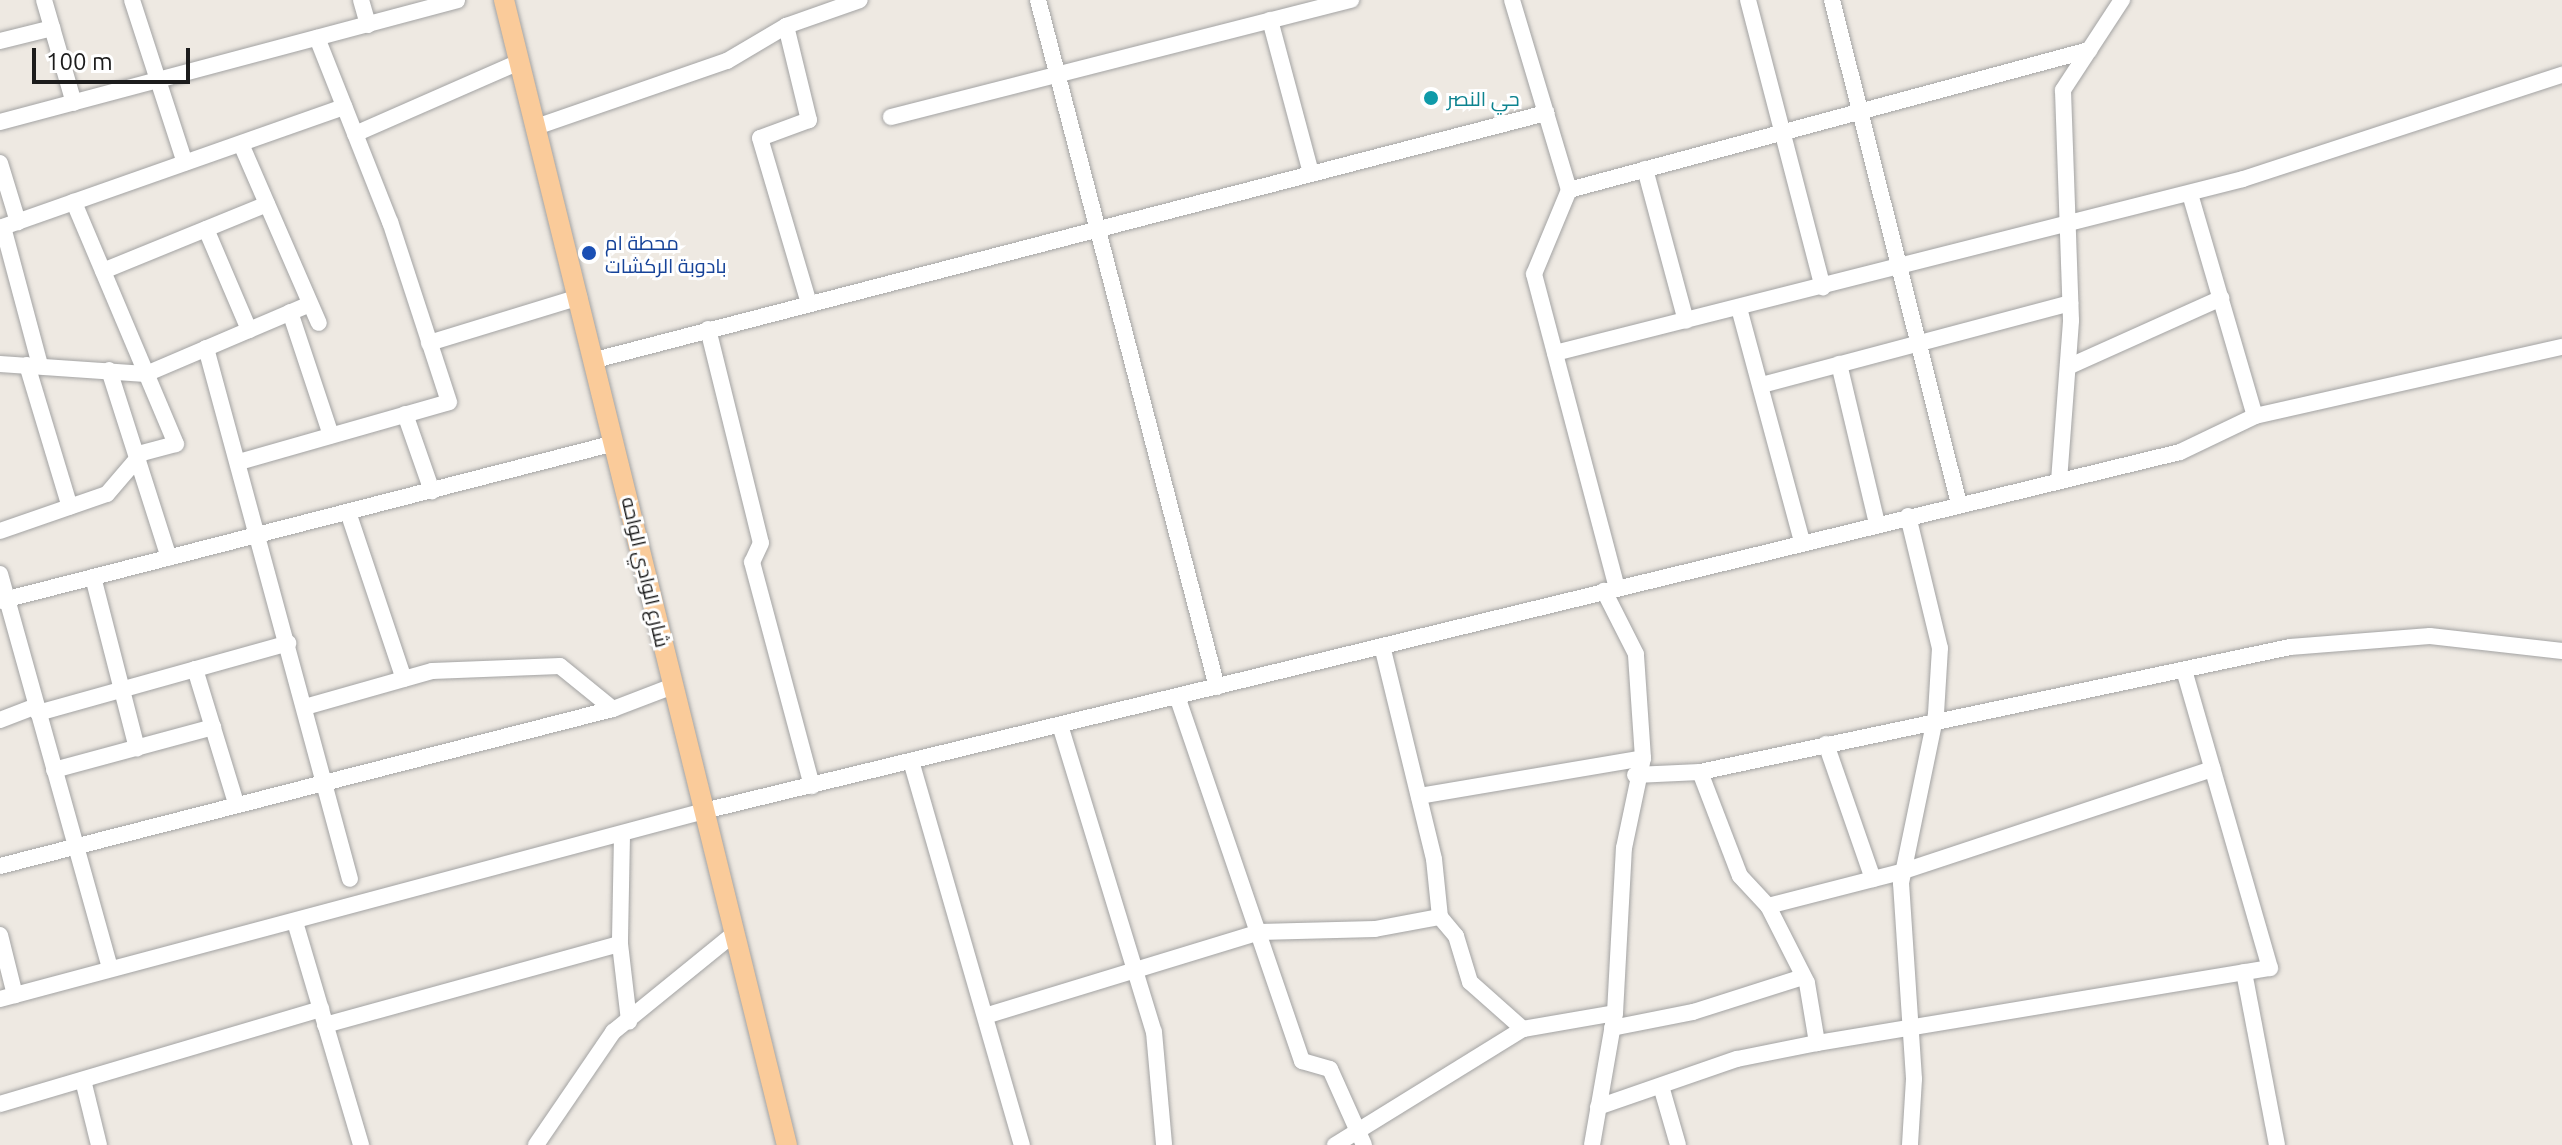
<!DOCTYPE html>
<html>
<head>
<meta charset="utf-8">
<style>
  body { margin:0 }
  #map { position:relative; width:2562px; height:1145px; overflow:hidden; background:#eee9e2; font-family:Ubuntu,Cairo,sans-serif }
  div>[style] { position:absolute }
  .roads { filter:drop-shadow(0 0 2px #a3a3a3) drop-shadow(0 0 2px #a3a3a3) }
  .minor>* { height:16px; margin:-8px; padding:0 8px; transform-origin:8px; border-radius:8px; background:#fff }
  .major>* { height:20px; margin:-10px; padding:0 10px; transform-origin:10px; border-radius:10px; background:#facb9a }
  .dots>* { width:22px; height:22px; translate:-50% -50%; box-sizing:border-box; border:4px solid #fff; border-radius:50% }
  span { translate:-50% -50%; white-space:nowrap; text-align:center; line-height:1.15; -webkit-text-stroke:6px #fff; paint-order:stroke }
  .culture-label { font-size:20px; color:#0d838f }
  .left { translate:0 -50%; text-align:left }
  .transit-label { font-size:20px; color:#164399 }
  .street-label { font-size:20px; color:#1c1c1c }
  .scale { position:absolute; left:32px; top:48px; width:158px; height:36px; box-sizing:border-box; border:4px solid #1c1c1c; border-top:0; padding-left:10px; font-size:24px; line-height:28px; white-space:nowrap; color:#1c1c1c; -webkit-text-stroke:6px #fff; paint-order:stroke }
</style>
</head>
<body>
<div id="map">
  <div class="roads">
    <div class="minor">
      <div style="left:44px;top:0;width:107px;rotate:73.8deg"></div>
      <div style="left:132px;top:0;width:171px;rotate:72deg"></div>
      <div style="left:361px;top:0;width:26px;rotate:74deg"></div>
      <div style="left:1038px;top:0;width:710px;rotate:75.4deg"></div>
      <div style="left:1512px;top:0;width:198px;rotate:73.3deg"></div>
      <div style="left:1569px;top:190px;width:91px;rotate:112.6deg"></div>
      <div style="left:1534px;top:274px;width:321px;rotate:75.2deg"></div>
      <div style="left:1748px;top:0;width:297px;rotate:75.4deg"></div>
      <div style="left:1832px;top:0;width:520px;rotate:75.86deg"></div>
      <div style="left:1270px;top:20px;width:158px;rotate:75deg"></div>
      <div style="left:786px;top:26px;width:97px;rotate:76.3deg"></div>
      <div style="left:809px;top:120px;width:52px;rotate:159.8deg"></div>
      <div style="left:760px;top:138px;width:172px;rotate:73.5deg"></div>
      <div style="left:0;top:41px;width:54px;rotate:-14deg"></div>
      <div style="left:891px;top:117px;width:475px;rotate:-14.3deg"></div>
      <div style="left:0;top:122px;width:473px;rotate:-14.9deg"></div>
      <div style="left:536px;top:127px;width:202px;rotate:-19.1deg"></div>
      <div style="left:727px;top:61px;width:69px;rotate:-30.7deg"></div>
      <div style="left:786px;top:26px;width:78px;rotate:-19.4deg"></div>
      <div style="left:355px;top:134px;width:179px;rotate:-23.7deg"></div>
      <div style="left:241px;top:144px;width:195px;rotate:66.5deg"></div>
      <div style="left:0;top:163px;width:62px;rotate:73deg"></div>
      <div style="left:1645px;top:169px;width:157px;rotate:74.9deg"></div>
      <div style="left:1569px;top:190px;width:539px;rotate:-15.07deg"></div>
      <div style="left:2190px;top:194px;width:231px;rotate:73.7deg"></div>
      <div style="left:3px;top:227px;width:143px;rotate:75deg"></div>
      <div style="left:0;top:228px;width:365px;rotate:-19.4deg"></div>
      <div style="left:206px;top:229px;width:110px;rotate:66.9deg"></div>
      <div style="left:103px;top:271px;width:177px;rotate:-22.2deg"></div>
      <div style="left:1739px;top:308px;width:241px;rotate:74.9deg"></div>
      <div style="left:290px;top:312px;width:130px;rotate:71.6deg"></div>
      <div style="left:708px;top:329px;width:220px;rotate:76.1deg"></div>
      <div style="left:761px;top:543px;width:21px;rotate:115deg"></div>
      <div style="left:752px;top:562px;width:232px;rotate:75deg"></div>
      <div style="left:429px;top:343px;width:157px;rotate:-17deg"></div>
      <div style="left:206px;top:348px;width:550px;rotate:74.83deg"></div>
      <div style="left:1555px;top:353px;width:710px;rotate:-14.19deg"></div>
      <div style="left:2243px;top:179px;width:336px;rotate:-18.1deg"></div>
      <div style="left:595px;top:360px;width:983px;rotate:-14.56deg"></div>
      <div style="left:0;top:364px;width:146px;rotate:3.9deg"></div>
      <div style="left:146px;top:374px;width:178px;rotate:-23.1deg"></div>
      <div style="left:1839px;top:364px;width:163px;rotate:76.6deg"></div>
      <div style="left:27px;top:365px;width:148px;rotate:73.2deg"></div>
      <div style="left:2070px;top:366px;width:166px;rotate:-24.2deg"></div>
      <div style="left:109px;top:370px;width:197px;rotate:72.3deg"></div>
      <div style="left:1762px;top:385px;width:319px;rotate:-14.9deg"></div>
      <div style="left:405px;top:414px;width:82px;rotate:70.7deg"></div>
      <div style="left:239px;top:462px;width:218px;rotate:-15.9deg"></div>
      <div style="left:449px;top:402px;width:189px;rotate:-108.1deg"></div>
      <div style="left:390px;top:222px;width:198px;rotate:-111.6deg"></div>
      <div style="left:2059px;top:481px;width:161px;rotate:-85.7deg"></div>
      <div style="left:2071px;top:320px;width:230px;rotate:-92deg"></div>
      <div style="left:2063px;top:90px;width:108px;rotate:-56.8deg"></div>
      <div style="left:348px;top:512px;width:176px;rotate:71.5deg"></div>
      <div style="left:1908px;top:516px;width:136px;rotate:76.4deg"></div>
      <div style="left:1940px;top:648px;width:66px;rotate:93.5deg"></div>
      <div style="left:1936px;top:714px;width:173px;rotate:101.7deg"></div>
      <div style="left:1901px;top:883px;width:196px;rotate:86.2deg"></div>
      <div style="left:1914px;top:1079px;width:66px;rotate:93.5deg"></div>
      <div style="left:0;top:531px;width:113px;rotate:-19.1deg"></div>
      <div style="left:107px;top:494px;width:54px;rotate:-49.5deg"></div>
      <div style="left:142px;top:453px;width:35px;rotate:-15deg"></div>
      <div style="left:176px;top:444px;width:263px;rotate:-112.9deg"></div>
      <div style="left:0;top:574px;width:410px;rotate:74.4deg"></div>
      <div style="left:93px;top:577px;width:177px;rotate:75.6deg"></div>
      <div style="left:0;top:601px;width:635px;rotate:-14.41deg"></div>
      <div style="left:195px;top:669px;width:140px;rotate:73deg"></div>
      <div style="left:1177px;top:696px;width:386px;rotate:71.1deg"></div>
      <div style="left:1302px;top:1061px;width:29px;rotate:16deg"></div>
      <div style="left:1330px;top:1069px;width:83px;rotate:65.9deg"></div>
      <div style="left:305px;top:707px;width:132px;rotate:-15.8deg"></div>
      <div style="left:432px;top:671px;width:128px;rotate:-2.2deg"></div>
      <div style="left:560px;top:666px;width:68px;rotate:39.1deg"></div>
      <div style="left:38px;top:713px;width:260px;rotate:-15.6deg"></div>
      <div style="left:0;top:720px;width:39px;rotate:-21deg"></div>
      <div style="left:1060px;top:725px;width:321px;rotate:73deg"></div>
      <div style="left:1154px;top:1032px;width:113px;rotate:84.9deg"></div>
      <div style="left:1826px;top:744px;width:143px;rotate:70.8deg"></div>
      <div style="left:911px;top:761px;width:400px;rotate:73.9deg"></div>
      <div style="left:54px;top:770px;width:165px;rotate:-15.1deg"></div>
      <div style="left:1700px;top:772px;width:111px;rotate:69deg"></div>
      <div style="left:1740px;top:876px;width:41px;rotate:47deg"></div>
      <div style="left:1768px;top:906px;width:140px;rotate:-14.4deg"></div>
      <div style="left:1904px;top:871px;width:325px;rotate:-18.3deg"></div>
      <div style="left:1635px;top:775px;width:65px;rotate:-2.6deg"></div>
      <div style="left:1700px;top:772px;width:603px;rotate:-11.96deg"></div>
      <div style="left:2290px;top:647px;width:140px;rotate:-4.5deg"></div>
      <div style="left:2430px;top:636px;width:133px;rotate:6.5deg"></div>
      <div style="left:1419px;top:796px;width:227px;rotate:-9.6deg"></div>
      <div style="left:622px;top:835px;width:109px;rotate:91.1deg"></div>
      <div style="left:620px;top:944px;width:78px;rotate:83.3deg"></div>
      <div style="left:0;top:866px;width:633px;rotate:-14.37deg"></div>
      <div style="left:613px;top:709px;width:64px;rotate:-21deg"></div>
      <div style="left:1768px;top:906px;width:86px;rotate:63.1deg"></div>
      <div style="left:1807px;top:983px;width:61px;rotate:80.5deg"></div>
      <div style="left:1440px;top:917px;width:25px;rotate:50deg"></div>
      <div style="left:1456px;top:936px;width:48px;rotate:73.1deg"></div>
      <div style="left:1470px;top:982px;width:71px;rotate:41.6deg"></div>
      <div style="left:295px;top:922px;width:233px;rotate:73.5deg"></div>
      <div style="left:0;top:935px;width:62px;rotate:76deg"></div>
      <div style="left:2244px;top:972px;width:176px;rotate:79.2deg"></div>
      <div style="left:0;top:999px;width:729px;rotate:-14.95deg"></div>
      <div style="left:704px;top:811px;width:1519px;rotate:-13.67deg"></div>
      <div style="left:2180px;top:452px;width:83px;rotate:-25.6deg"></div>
      <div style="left:2255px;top:416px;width:315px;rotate:-12.7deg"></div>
      <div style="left:985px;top:1016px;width:287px;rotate:-17deg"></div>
      <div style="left:1259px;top:932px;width:116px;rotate:-1.5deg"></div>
      <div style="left:1375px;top:929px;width:66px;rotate:-10.5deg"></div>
      <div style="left:1440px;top:917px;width:58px;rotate:-95.9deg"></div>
      <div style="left:1434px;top:859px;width:219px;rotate:-103.7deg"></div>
      <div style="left:325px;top:1025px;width:306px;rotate:-15.4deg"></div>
      <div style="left:1612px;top:1028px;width:83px;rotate:-11.2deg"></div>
      <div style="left:1693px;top:1012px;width:115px;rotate:-17.7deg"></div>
      <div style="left:83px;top:1080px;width:67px;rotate:76.2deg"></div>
      <div style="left:1661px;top:1086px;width:61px;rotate:73.9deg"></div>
      <div style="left:0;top:1104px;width:335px;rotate:-16.5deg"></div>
      <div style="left:1598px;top:1107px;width:147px;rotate:-19.1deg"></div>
      <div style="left:1737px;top:1059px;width:82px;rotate:-11.3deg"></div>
      <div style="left:1817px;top:1043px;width:459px;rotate:-9.4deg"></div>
      <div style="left:2270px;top:968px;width:310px;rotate:-106.1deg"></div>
      <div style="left:536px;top:1145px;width:137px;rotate:-55.7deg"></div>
      <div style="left:613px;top:1032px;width:157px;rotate:-39.1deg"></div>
      <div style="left:1335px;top:1145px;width:221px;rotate:-31.7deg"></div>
      <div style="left:1523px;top:1029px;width:93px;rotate:-9.9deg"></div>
      <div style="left:1592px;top:1145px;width:134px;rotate:-80.1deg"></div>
      <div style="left:1615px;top:1013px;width:165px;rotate:-86.9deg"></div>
      <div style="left:1624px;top:848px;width:92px;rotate:-78.1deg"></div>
      <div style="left:1643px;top:758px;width:104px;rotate:-93.9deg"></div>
      <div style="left:1636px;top:654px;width:71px;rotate:-116.9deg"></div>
    </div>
    <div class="major">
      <div style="left:504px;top:0;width:1179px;rotate:76.12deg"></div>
    </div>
  </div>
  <div class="dots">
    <div style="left:1431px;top:98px;background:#0f9aa8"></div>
    <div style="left:589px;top:253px;background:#1a4fb4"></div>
  </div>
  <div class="culture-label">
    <span class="left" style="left:1447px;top:98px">حي النصر</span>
  </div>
  <div class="transit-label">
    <span class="left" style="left:605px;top:254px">محطة ام<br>بادوبة الركشات</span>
  </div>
  <div class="street-label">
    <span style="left:646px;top:572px;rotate:77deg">شارع الوادي الواحه</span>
  </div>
  <div class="scale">100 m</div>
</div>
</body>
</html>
